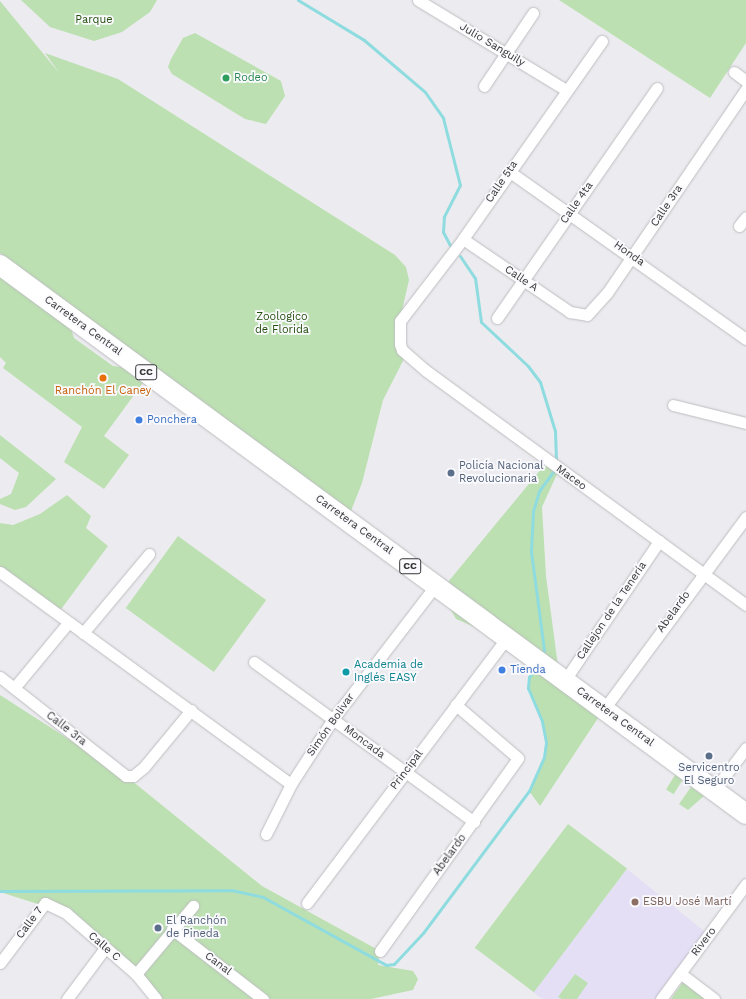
<!DOCTYPE html>
<html>
<head>
<meta charset="utf-8">
<style>
  body { margin:0 }
  #map { position:relative; width:746px; height:999px; overflow:hidden; background:#ececf0; font-family:"Work Sans",sans-serif }
  div>[style] { position:absolute }
  .education>* { inset:0; background:#e4dff5 }
  .green>* { inset:0; background:#bce0b1; transform-origin:0 0 }
  .stream>* { height:3px; margin:-1.5px; padding:0 1.5px; transform-origin:1.5px; border-radius:1.5px; background:#8edcdf }
  .roads { filter:drop-shadow(0 0 1px #bdbdc1) drop-shadow(0 0 1px #bdbdc1) }
  .street>* { height:11px; margin:-5.5px; padding:0 5.5px; transform-origin:5.5px; border-radius:5.5px; background:#fff }
  .highway>* { height:20px; margin:-10px; padding:0 10px; transform-origin:10px; border-radius:10px; background:#fff }
  .dots>* { width:11px; height:11px; translate:-50% -50%; box-sizing:border-box; border:2px solid #fafafe; border-radius:50% }
  span { translate:-50% -50%; white-space:nowrap; text-align:center; line-height:1.15; -webkit-text-stroke:3.5px #fafafe; paint-order:stroke }
  .shield-label span { padding:1px 3px; background:#fafafe; border:1px solid; border-radius:3px; -webkit-text-stroke-width:0 }
  .shield-label { font-size:10px; color:#363637; font-weight:700 }
  .park-label { font-size:11px; color:#214e0b }
  .street-label { font-size:11px; color:#363637 }
  .leisure-label { font-size:11px; color:#27864d }
  .left { translate:0 -50%; text-align:left }
  .food-label { font-size:11px; color:#c56008 }
  .shop-label { font-size:11px; color:#366cbe }
  .service-label { font-size:11px; color:#4e5e75 }
  .culture-label { font-size:11px; color:#0d838f }
  .education-label { font-size:11px; color:#785e54 }
</style>
</head>
<body>
<div id="map">
  <div class="education">
    <div style="clip-path:polygon(627px 869px,709px 935px,662px 999px,542px 999px,533px 992px)"></div>
  </div>
  <div class="green">
    <div style="clip-path:polygon(21px 0,157px 0,150px 12px,122px 32px,94px 41px,50px 27px)"></div>
    <div style="clip-path:polygon(559px 0,746px 0,746px 43px,710px 98px)"></div>
    <div style="clip-path:polygon(0 1px,60px 74px,45px 53px,118px 79px,395px 255px,406px 267px,409px 280px,401px 315px,405px 357px,383px 400px,362px 483px,347px 521px,0 253px)"></div>
    <div style="clip-path:polygon(195px 33px,281px 81px,285px 96px,266px 124px,245px 119px,172px 74px,168px 67px,171px 59px,183px 38px)"></div>
    <div style="clip-path:polygon(0 273px,69px 323px,74px 338px,113px 366px,128px 368px,145px 380px,104px 436px,129px 455px,104px 489px,64px 462px,82px 427px,3px 368px,6px 363px,0 357px)"></div>
    <div style="clip-path:polygon(0 435px,56px 479px,26px 507px,15px 510px,0 504px,0 499px,11px 494px,19px 473px,0 458px)"></div>
    <div style="clip-path:polygon(546px 463px,557px 474px,542px 507px,546px 576px,558px 666px,604px 709px,540px 806px,529px 791px,544px 757px,546px 733px,528px 688px,529px 677px,546px 666px,448px 582px)"></div>
    <div style="clip-path:polygon(67px 495px,91px 516px,86px 528px,108px 546px,59px 612px,0 569px,0 523px,13px 525px,40px 514px)"></div>
    <div style="left:178px;top:536px;width:109px;height:89px;rotate:36deg"></div>
    <div style="clip-path:polygon(447px 603px,484px 631px,456px 619px)"></div>
    <div style="clip-path:polygon(0 695px,126px 776px,262px 886px,380px 951px,378px 965px,413px 971px,418px 979px,413px 990px,371px 999px,156px 999px,66px 913px,0 892px)"></div>
    <div style="left:675px;top:775px;width:9px;height:17px;rotate:32deg"></div>
    <div style="clip-path:polygon(691px 787px,704px 796px,688px 810px,679px 804px)"></div>
    <div style="left:568px;top:824px;width:74px;height:155px;rotate:37deg"></div>
    <div style="clip-path:polygon(575px 974px,588px 983px,577px 999px,562px 999px,558px 997px)"></div>
    <div style="clip-path:polygon(683px 982px,705px 999px,671px 999px)"></div>
  </div>
  <div class="stream">
    <div style="left:298px;top:0;width:77px;rotate:31.2deg"></div>
    <div style="left:364px;top:40px;width:80px;rotate:40.4deg"></div>
    <div style="left:425px;top:92px;width:32px;rotate:55deg"></div>
    <div style="left:443px;top:118px;width:69px;rotate:75.8deg"></div>
    <div style="left:460px;top:185px;width:36px;rotate:117deg"></div>
    <div style="left:444px;top:217px;width:15px;rotate:94deg"></div>
    <div style="left:443px;top:232px;width:15px;rotate:62deg"></div>
    <div style="left:460px;top:256px;width:27px;rotate:56deg"></div>
    <div style="left:475px;top:278px;width:44px;rotate:82.2deg"></div>
    <div style="left:481px;top:322px;width:64px;rotate:43.1deg"></div>
    <div style="left:528px;top:366px;width:20px;rotate:53deg"></div>
    <div style="left:540px;top:382px;width:51px;rotate:73deg"></div>
    <div style="left:555px;top:431px;width:31px;rotate:88deg"></div>
    <div style="left:541px;top:656px;width:7px;rotate:-63deg"></div>
    <div style="left:544px;top:650px;width:100px;rotate:-97.5deg"></div>
    <div style="left:531px;top:551px;width:40px;rotate:-87.1deg"></div>
    <div style="left:533px;top:511px;width:21px;rotate:-73deg"></div>
    <div style="left:539px;top:491px;width:27px;rotate:-54deg"></div>
    <div style="left:0;top:891px;width:231px;rotate:-0.2deg"></div>
    <div style="left:231px;top:890px;width:33px;rotate:12deg"></div>
    <div style="left:263px;top:897px;width:141px;rotate:28.9deg"></div>
    <div style="left:386px;top:965px;width:8px;rotate:-7deg"></div>
    <div style="left:394px;top:964px;width:42px;rotate:-46.9deg"></div>
    <div style="left:423px;top:933px;width:177px;rotate:-53.3deg"></div>
    <div style="left:529px;top:791px;width:37px;rotate:-66deg"></div>
    <div style="left:544px;top:757px;width:15px;rotate:-82deg"></div>
    <div style="left:546px;top:742px;width:21px;rotate:-101deg"></div>
    <div style="left:542px;top:721px;width:36px;rotate:-113deg"></div>
    <div style="left:528px;top:688px;width:11px;rotate:-85deg"></div>
    <div style="left:529px;top:677px;width:11px;rotate:-52deg"></div>
  </div>
  <div class="roads">
    <div class="street">
      <div style="left:418px;top:0;width:173px;rotate:31.3deg"></div>
      <div style="left:602px;top:41px;width:242px;rotate:125.1deg"></div>
      <div style="left:463px;top:239px;width:103px;rotate:127.5deg"></div>
      <div style="left:400px;top:321px;width:23px;rotate:90deg"></div>
      <div style="left:400px;top:344px;width:6px;rotate:72deg"></div>
      <div style="left:402px;top:350px;width:30px;rotate:41deg"></div>
      <div style="left:425px;top:370px;width:398px;rotate:36.2deg"></div>
      <div style="left:734px;top:72px;width:15px;rotate:37deg"></div>
      <div style="left:484px;top:86px;width:88px;rotate:-56.1deg"></div>
      <div style="left:510px;top:172px;width:289px;rotate:35.3deg"></div>
      <div style="left:739px;top:226px;width:11px;rotate:-52deg"></div>
      <div style="left:463px;top:239px;width:130px;rotate:34.3deg"></div>
      <div style="left:570px;top:312px;width:17px;rotate:10deg"></div>
      <div style="left:587px;top:315px;width:30px;rotate:-48deg"></div>
      <div style="left:607px;top:293px;width:247px;rotate:-55.7deg"></div>
      <div style="left:497px;top:318px;width:280px;rotate:-55.2deg"></div>
      <div style="left:673px;top:405px;width:75px;rotate:13.9deg"></div>
      <div style="left:0;top:572px;width:360px;rotate:36.1deg"></div>
      <div style="left:83px;top:633px;width:103px;rotate:-50.1deg"></div>
      <div style="left:254px;top:662px;width:272px;rotate:36deg"></div>
      <div style="left:0;top:677px;width:160px;rotate:38.2deg"></div>
      <div style="left:126px;top:776px;width:7px"></div>
      <div style="left:133px;top:776px;width:14px;rotate:-39deg"></div>
      <div style="left:144px;top:767px;width:74px;rotate:-50.5deg"></div>
      <div style="left:565px;top:680px;width:168px;rotate:-55.9deg"></div>
      <div style="left:14px;top:688px;width:85px;rotate:-50.3deg"></div>
      <div style="left:604px;top:709px;width:239px;rotate:-53.5deg"></div>
      <div style="left:714px;top:790px;width:53px;rotate:-52.7deg"></div>
      <div style="left:266px;top:834px;width:56px;rotate:-63.4deg"></div>
      <div style="left:291px;top:784px;width:77px;rotate:-57.1deg"></div>
      <div style="left:333px;top:719px;width:169px;rotate:-52.5deg"></div>
      <div style="left:307px;top:903px;width:332px;rotate:-53deg"></div>
      <div style="left:172px;top:929px;width:115px;rotate:37.6deg"></div>
      <div style="left:380px;top:951px;width:237px;rotate:-54.4deg"></div>
      <div style="left:518px;top:758px;width:82px;rotate:-139.5deg"></div>
      <div style="left:0;top:963px;width:75px;rotate:-53.1deg"></div>
      <div style="left:45px;top:903px;width:23px;rotate:25deg"></div>
      <div style="left:66px;top:913px;width:93px;rotate:41.1deg"></div>
      <div style="left:136px;top:974px;width:32px;rotate:51deg"></div>
      <div style="left:680px;top:973px;width:43px;rotate:37.4deg"></div>
      <div style="left:136px;top:974px;width:89px;rotate:-50deg"></div>
      <div style="left:67px;top:999px;width:64px;rotate:-53.3deg"></div>
      <div style="left:661px;top:999px;width:143px;rotate:-53.5deg"></div>
    </div>
    <div class="highway">
      <div style="left:0;top:265px;width:926px;rotate:36.35deg"></div>
    </div>
  </div>
  <div class="dots">
    <div style="left:226px;top:78px;background:#2e9e5b"></div>
    <div style="left:103px;top:378px;background:#e8710a"></div>
    <div style="left:139px;top:420px;background:#3f7fe0"></div>
    <div style="left:451px;top:473px;background:#5c6f8a"></div>
    <div style="left:502px;top:670px;background:#3f7fe0"></div>
    <div style="left:346px;top:672px;background:#0f9aa8"></div>
    <div style="left:709px;top:756px;background:#5c6f8a"></div>
    <div style="left:635px;top:902px;background:#8d6e63"></div>
    <div style="left:158px;top:928px;background:#5c6f8a"></div>
  </div>
  <div class="shield-label">
    <span style="left:146px;top:372px">CC</span>
    <span style="left:410px;top:566px">CC</span>
  </div>
  <div class="park-label">
    <span style="left:94px;top:20px">Parque</span>
    <span style="left:282px;top:324px">Zoologico<br>de Florida</span>
  </div>
  <div class="street-label">
    <span style="left:492px;top:45px;rotate:31deg">Julio Sanguily</span>
    <span style="left:502px;top:182px;rotate:-56deg">Calle 5ta</span>
    <span style="left:577px;top:203px;rotate:-55deg">Calle 4ta</span>
    <span style="left:667px;top:206px;rotate:-56deg">Calle 3ra</span>
    <span style="left:629px;top:254px;rotate:35deg">Honda</span>
    <span style="left:521px;top:279px;rotate:34deg">Calle A</span>
    <span style="left:83px;top:326px;rotate:36deg">Carretera Central</span>
    <span style="left:571px;top:478px;rotate:36deg">Maceo</span>
    <span style="left:354px;top:525px;rotate:36deg">Carretera Central</span>
    <span style="left:612px;top:611px;rotate:-56deg">Callejon de la Tenería</span>
    <span style="left:674px;top:612px;rotate:-54deg">Abelardo</span>
    <span style="left:615px;top:717px;rotate:36deg">Carretera Central</span>
    <span style="left:331px;top:725px;rotate:-55deg">Simón Bolivar</span>
    <span style="left:66px;top:729px;rotate:38deg">Calle 3ra</span>
    <span style="left:364px;top:742px;rotate:37deg">Moncada</span>
    <span style="left:407px;top:770px;rotate:-53deg">Principal</span>
    <span style="left:450px;top:855px;rotate:-54deg">Abelardo</span>
    <span style="left:30px;top:923px;rotate:-53deg">Calle 7</span>
    <span style="left:704px;top:942px;rotate:-53deg">Rivero</span>
    <span style="left:104px;top:947px;rotate:41deg">Calle C</span>
    <span style="left:218px;top:964px;rotate:37deg">Canal</span>
  </div>
  <div class="leisure-label">
    <span class="left" style="left:234px;top:78px">Rodeo</span>
  </div>
  <div class="food-label">
    <span style="left:103px;top:391px">Ranchón El Caney</span>
  </div>
  <div class="shop-label">
    <span class="left" style="left:147px;top:420px">Ponchera</span>
    <span class="left" style="left:510px;top:670px">Tienda</span>
  </div>
  <div class="service-label">
    <span class="left" style="left:459px;top:473px">Policía Nacional<br>Revolucionaria</span>
    <span style="left:709px;top:775px">Servicentro<br>El Seguro</span>
    <span class="left" style="left:166px;top:928px">El Ranchón<br>de Pineda</span>
  </div>
  <div class="culture-label">
    <span class="left" style="left:354px;top:672px">Academia de<br>Inglés EASY</span>
  </div>
  <div class="education-label">
    <span class="left" style="left:643px;top:902px">ESBU José Martí</span>
  </div>
</div>
</body>
</html>
